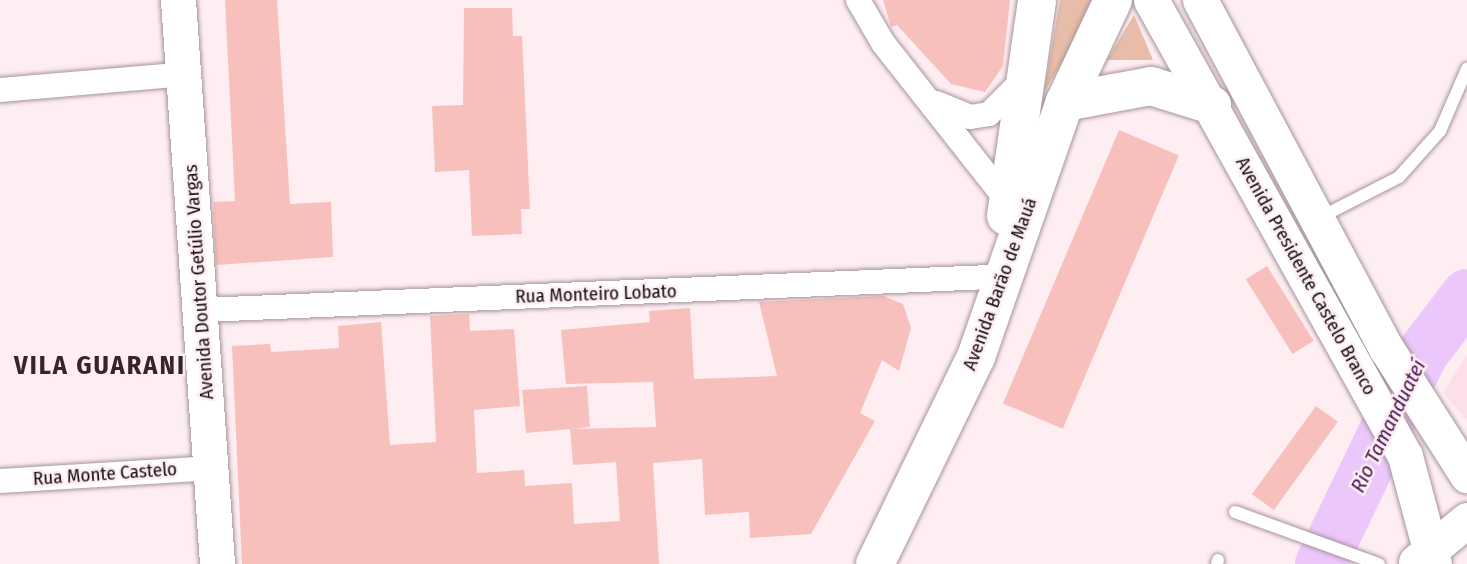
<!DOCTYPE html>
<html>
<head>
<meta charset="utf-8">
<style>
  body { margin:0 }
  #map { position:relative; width:1467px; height:564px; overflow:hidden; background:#feeef2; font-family:"Fira Sans Condensed",sans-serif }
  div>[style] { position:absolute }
  .built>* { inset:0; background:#fde0e7 }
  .green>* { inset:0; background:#e7bca8 }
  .river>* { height:52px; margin:-26px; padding:0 26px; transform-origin:26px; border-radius:26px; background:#ebc7fc }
  .building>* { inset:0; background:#f8c0bc; transform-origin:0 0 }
  .roads { filter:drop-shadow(0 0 2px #a79499) drop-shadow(0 0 2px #a79499) }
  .lane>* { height:12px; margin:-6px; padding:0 6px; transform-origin:6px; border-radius:6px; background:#fff }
  .street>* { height:24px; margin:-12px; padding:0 12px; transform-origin:12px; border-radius:12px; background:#fff }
  .secondary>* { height:35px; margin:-17.5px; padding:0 17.5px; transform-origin:17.5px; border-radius:17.5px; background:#fff }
  .primary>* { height:38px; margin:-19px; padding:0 19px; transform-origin:19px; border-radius:19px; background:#fff }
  span { translate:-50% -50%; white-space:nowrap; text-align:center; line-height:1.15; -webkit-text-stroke:5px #feeef2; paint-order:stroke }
  .street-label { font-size:19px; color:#150f11 }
  .water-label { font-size:21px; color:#451956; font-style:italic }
  .district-label { font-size:26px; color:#342529; font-weight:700; letter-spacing:2px }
</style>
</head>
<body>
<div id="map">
  <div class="built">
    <div style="clip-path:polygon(1467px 354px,1467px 421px,1443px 393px)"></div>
  </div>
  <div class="green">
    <div style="clip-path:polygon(1060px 0,1100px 0,1044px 92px)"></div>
    <div style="clip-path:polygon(1134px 15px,1153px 60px,1107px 60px)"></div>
  </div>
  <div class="river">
    <div style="left:1321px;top:564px;width:233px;rotate:-64.3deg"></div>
    <div style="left:1422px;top:354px;width:74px;rotate:-52.7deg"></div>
  </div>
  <div class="building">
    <div style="clip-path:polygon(225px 0,277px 0,290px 204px,331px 202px,333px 257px,216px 265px,213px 202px,235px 201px)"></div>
    <div style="clip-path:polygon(883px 0,1010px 0,1003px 66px,985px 92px,951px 84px,897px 25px,891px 27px)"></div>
    <div style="clip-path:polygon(464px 8px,512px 8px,513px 36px,522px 36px,530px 209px,521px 209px,522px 234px,472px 236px,469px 170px,435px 172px,432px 106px,463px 105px)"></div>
    <div style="left:1119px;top:130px;width:65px;height:297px;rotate:23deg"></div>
    <div style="left:1267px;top:266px;width:88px;height:25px;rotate:58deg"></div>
    <div style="clip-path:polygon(884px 296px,903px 304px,911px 328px,899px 371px,882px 360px,860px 413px,875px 421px,811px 534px,750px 538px,749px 512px,705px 515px,702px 459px,653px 463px,659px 564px,242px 564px,232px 346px,270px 344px,271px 352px,339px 348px,338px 326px,381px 322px,390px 445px,436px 442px,430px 316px,469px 314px,470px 331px,514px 329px,520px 406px,474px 410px,477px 473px,524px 470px,525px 486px,572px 483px,574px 524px,620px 521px,616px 462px,573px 465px,570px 429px,526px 433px,522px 390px,587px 386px,590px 427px,571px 429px,656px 427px,653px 382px,566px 384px,561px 330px,650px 322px,649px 311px,690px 308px,694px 379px,777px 376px,759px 302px)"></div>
    <div style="left:1316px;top:406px;width:27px;height:109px;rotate:36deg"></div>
  </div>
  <div class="roads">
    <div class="lane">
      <div style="left:1319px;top:218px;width:90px;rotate:-27.1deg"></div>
      <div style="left:1399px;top:177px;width:62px;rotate:-48.3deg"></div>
      <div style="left:1440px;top:131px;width:68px;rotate:-66.5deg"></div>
      <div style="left:1235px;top:512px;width:153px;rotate:19.9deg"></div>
      <div style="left:1217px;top:564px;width:4px;rotate:-76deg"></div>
    </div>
    <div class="street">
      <div style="left:858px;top:0;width:50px;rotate:59.8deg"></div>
      <div style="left:883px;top:43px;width:204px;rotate:51.8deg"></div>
      <div style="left:0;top:90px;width:186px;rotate:-4.9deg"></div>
      <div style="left:936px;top:103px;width:37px;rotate:22deg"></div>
      <div style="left:970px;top:117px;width:19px;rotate:-9deg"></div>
      <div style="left:989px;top:114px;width:47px;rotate:-45deg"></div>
      <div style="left:203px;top:310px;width:787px;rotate:-2.4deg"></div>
      <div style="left:0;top:481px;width:210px;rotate:-3.5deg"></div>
    </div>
    <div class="secondary">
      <div style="left:178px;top:0;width:565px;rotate:86.04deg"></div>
      <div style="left:1151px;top:0;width:522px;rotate:60.88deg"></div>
      <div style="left:1405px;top:456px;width:112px;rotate:75deg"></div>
      <div style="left:1200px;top:0;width:395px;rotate:61.9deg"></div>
      <div style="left:1386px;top:348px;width:151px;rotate:57.5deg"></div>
      <div style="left:1416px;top:562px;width:66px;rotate:-39.5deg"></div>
    </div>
    <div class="primary">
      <div style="left:1065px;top:102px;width:87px;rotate:-10.5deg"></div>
      <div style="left:1151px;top:86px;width:64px;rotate:17.3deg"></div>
      <div style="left:1006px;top:216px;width:218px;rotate:-81.8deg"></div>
      <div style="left:875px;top:564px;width:230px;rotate:-64deg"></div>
      <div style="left:976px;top:357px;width:270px;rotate:-70.8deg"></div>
      <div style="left:1065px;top:102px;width:113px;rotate:-64.8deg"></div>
    </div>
  </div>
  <div class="street-label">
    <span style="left:1306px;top:276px;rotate:61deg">Avenida Presidente Castelo Branco</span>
    <span style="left:199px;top:282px;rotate:-94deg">Avenida Doutor Getúlio Vargas</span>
    <span style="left:1000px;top:284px;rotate:-70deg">Avenida Barão de Mauá</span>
    <span style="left:596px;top:294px;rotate:-2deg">Rua Monteiro Lobato</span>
    <span style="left:105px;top:474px;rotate:-4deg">Rua Monte Castelo</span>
  </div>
  <div class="water-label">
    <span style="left:1388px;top:426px;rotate:-64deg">Rio Tamanduateí</span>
  </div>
  <div class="district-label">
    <span style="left:100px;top:366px">VILA GUARANI</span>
  </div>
</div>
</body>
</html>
